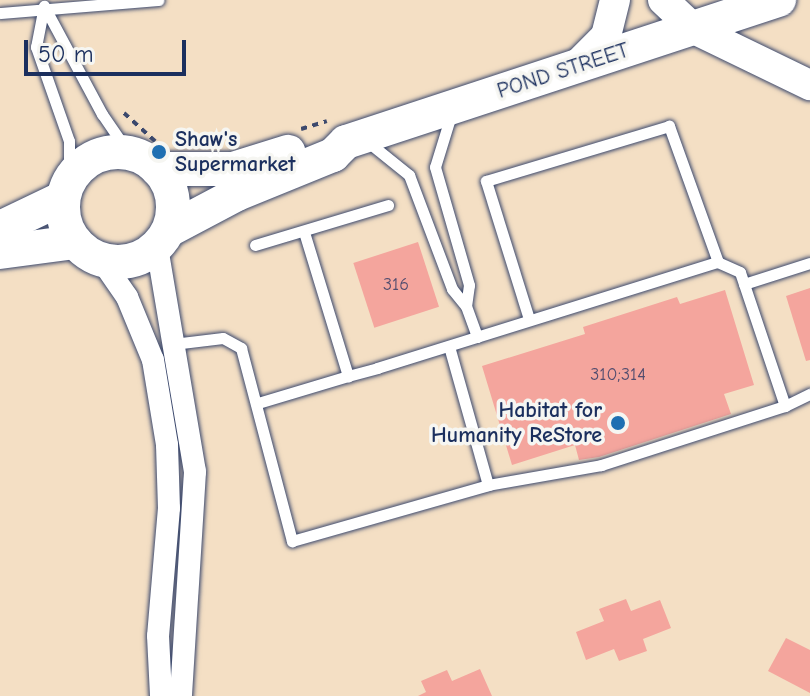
<!DOCTYPE html>
<html>
<head>
<meta charset="utf-8">
<style>
  body { margin:0 }
  #map { position:relative; width:810px; height:696px; overflow:hidden; background:#f4dfc4; font-family:"Comic Neue",sans-serif }
  div>[style] { position:absolute }
  .building>* { inset:0; background:#f4a59d; transform-origin:0 0 }
  .path>* { height:4px; margin-top:-2px; transform-origin:0; background:repeating-linear-gradient(90deg,#3c496d 0 6px,transparent 0 12px) }
  .roads { filter:drop-shadow(0 0 2px #3c496d) drop-shadow(0 0 2px #3c496d) }
  .lane>* { height:11px; margin:-5.5px; padding:0 5.5px; transform-origin:5.5px; border-radius:5.5px; background:#fff }
  .street>* { height:22px; margin:-11px; padding:0 11px; transform-origin:11px; border-radius:11px; background:#fff }
  .secondary>* { height:30px; margin:-15px; padding:0 15px; transform-origin:15px; border-radius:15px; background:#fff }
  .primary>* { height:34px; margin:-17px; padding:0 17px; transform-origin:17px; border-radius:17px; background:#fff }
  .primary>.ring { margin:-17px; padding:0; box-sizing:content-box; background:none; border:34px solid #fff; border-radius:50% }
  .dots>* { width:22px; height:22px; translate:-50% -50%; box-sizing:border-box; border:4px solid #f6f6f2; border-radius:50% }
  span { translate:-50% -50%; white-space:nowrap; text-align:center; line-height:1.15; -webkit-text-stroke:7px #f6f6f2; paint-order:stroke }
  .number-label { font-size:18px; color:#514c6e }
  .number-label span { -webkit-text-stroke-width:0 }
  .street-label { font-size:22px; color:#1b2f5e }
  .poi-label { font-size:22px; color:#1b2f5e; font-weight:700 }
  .left { translate:0 -50%; text-align:left }
  .right { translate:-100% -50%; text-align:right }
  .scale { position:absolute; left:24px; top:40px; width:162px; height:36px; box-sizing:border-box; border:4px solid #1b2f5e; border-top:0; padding-left:10px; font-size:24px; line-height:28px; white-space:nowrap; color:#1b2f5e; -webkit-text-stroke:6px #f6f6f2; paint-order:stroke }
</style>
</head>
<body>
<div id="map">
  <div class="building">
    <div style="left:418px;top:242px;width:68px;height:68px;rotate:72deg"></div>
    <div style="clip-path:polygon(810px 288px,810px 360px,806px 361px,786px 296px)"></div>
    <div style="clip-path:polygon(725px 290px,754px 385px,724px 394px,731px 414px,599px 457px,579px 460px,575px 445px,512px 465px,482px 366px,585px 334px,583px 327px,677px 297px,680px 304px)"></div>
    <div style="clip-path:polygon(626px 599px,631px 611px,660px 600px,671px 628px,643px 639px,647px 651px,619px 661px,614px 649px,586px 660px,576px 632px,604px 621px,599px 609px)"></div>
    <div style="clip-path:polygon(786px 638px,810px 650px,810px 693px,768px 671px)"></div>
    <div style="clip-path:polygon(480px 669px,492px 696px,418px 696px,426px 692px,421px 681px,447px 670px,452px 681px)"></div>
  </div>
  <div class="path">
    <div style="left:124px;top:113px;width:42px;rotate:42.1deg"></div>
    <div style="left:301px;top:129px;width:27px;rotate:-17deg"></div>
  </div>
  <div class="roads">
    <div class="lane">
      <div style="left:0;top:13px;width:159px;rotate:-4.7deg"></div>
      <div style="left:451px;top:115px;width:54px;rotate:107.1deg"></div>
      <div style="left:435px;top:167px;width:123px;rotate:73.9deg"></div>
      <div style="left:469px;top:285px;width:21px;rotate:98deg"></div>
      <div style="left:368px;top:142px;width:53px;rotate:38.8deg"></div>
      <div style="left:409px;top:175px;width:122px;rotate:69.3deg"></div>
      <div style="left:452px;top:289px;width:22px;rotate:51deg"></div>
      <div style="left:466px;top:306px;width:33px;rotate:70deg"></div>
      <div style="left:69px;top:179px;width:38px;rotate:-90deg"></div>
      <div style="left:69px;top:141px;width:100px;rotate:-109.3deg"></div>
      <div style="left:36px;top:47px;width:42px;rotate:-79deg"></div>
      <div style="left:44px;top:6px;width:123px;rotate:61.8deg"></div>
      <div style="left:102px;top:114px;width:46px;rotate:55.6deg"></div>
      <div style="left:304px;top:232px;width:151px;rotate:73deg"></div>
      <div style="left:348px;top:376px;width:30px;rotate:-15deg"></div>
      <div style="left:377px;top:368px;width:357px;rotate:-17.3deg"></div>
      <div style="left:718px;top:262px;width:145px;rotate:-109.8deg"></div>
      <div style="left:669px;top:126px;width:191px;rotate:163.3deg"></div>
      <div style="left:486px;top:181px;width:145px;rotate:72.7deg"></div>
      <div style="left:255px;top:245px;width:139px;rotate:-16.7deg"></div>
      <div style="left:744px;top:284px;width:69px;rotate:-17.7deg"></div>
      <div style="left:173px;top:344px;width:50px;rotate:-6.8deg"></div>
      <div style="left:223px;top:338px;width:21px;rotate:29deg"></div>
      <div style="left:241px;top:348px;width:200px;rotate:75.2deg"></div>
      <div style="left:292px;top:541px;width:204px;rotate:-15.9deg"></div>
      <div style="left:488px;top:485px;width:144px;rotate:-105.7deg"></div>
      <div style="left:258px;top:403px;width:94px;rotate:-16.7deg"></div>
      <div style="left:785px;top:406px;width:28px;rotate:-26deg"></div>
      <div style="left:488px;top:485px;width:115px;rotate:-10deg"></div>
      <div style="left:601px;top:465px;width:193px;rotate:-17.8deg"></div>
      <div style="left:785px;top:406px;width:141px;rotate:-108.6deg"></div>
      <div style="left:740px;top:272px;width:24px;rotate:-156deg"></div>
    </div>
    <div class="street">
      <div style="left:157px;top:247px;width:228px;rotate:80.4deg"></div>
      <div style="left:195px;top:472px;width:224px;rotate:93.6deg"></div>
      <div style="left:102px;top:261px;width:44px;rotate:55.2deg"></div>
      <div style="left:127px;top:297px;width:68px;rotate:67.6deg"></div>
      <div style="left:153px;top:360px;width:86px;rotate:80.6deg"></div>
      <div style="left:167px;top:445px;width:63px;rotate:88.2deg"></div>
      <div style="left:169px;top:508px;width:128px;rotate:94.9deg"></div>
      <div style="left:158px;top:636px;width:60px;rotate:87.1deg"></div>
    </div>
    <div class="secondary">
      <div style="left:663px;top:0;width:42px;rotate:43.1deg"></div>
      <div style="left:694px;top:29px;width:129px;rotate:25.8deg"></div>
      <div style="left:575px;top:67px;width:44px;rotate:-45deg"></div>
      <div style="left:606px;top:36px;width:37px;rotate:-76deg"></div>
    </div>
    <div class="primary">
      <div class="ring" style="left:63px;top:152px;width:76px;height:76px"></div>
      <div style="left:157px;top:169px;width:76px"></div>
      <div style="left:233px;top:169px;width:58px;rotate:-17.2deg"></div>
      <div style="left:0;top:228px;width:70px;rotate:-25.5deg"></div>
      <div style="left:169px;top:230px;width:77px;rotate:-27.9deg"></div>
      <div style="left:237px;top:194px;width:104px;rotate:-22.1deg"></div>
      <div style="left:333px;top:155px;width:18px;rotate:-45deg"></div>
      <div style="left:346px;top:142px;width:456px;rotate:-18.2deg"></div>
      <div style="left:0;top:252px;width:76px;rotate:-7.6deg"></div>
    </div>
  </div>
  <div class="dots">
    <div style="left:159px;top:152px;background:#1f6fb2"></div>
    <div style="left:618px;top:423px;background:#1f6fb2"></div>
  </div>
  <div class="number-label">
    <span style="left:396px;top:285px">316</span>
    <span style="left:618px;top:375px">310;314</span>
  </div>
  <div class="street-label">
    <span style="left:563px;top:71px;rotate:-18deg">POND STREET</span>
  </div>
  <div class="poi-label">
    <span class="left" style="left:175px;top:152px">Shaw's<br>Supermarket</span>
    <span class="right" style="left:602px;top:423px">Habitat for<br>Humanity ReStore</span>
  </div>
  <div class="scale">50 m</div>
</div>
</body>
</html>
